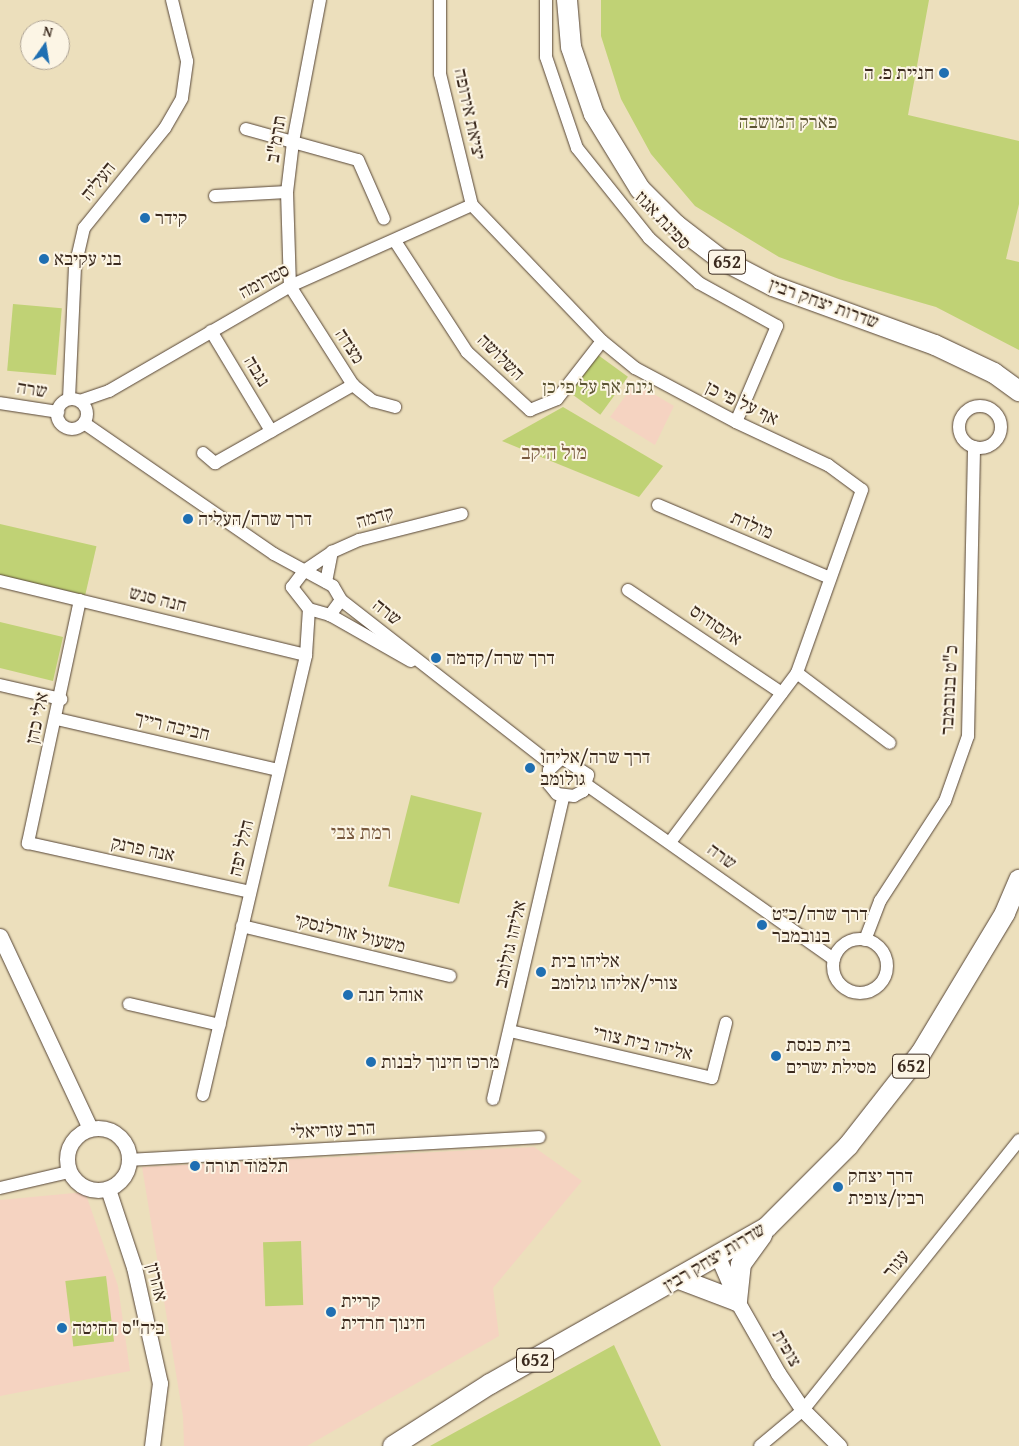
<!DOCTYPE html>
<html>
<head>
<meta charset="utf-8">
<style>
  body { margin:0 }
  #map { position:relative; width:1019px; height:1446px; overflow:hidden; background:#ecdfbc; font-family:"Gentium Book Plus","Frank Ruhl Libre",serif }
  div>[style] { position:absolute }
  .built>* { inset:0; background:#f5d3c1 }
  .green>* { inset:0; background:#c0d275; transform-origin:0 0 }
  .roads { filter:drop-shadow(0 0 1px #564536) drop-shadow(0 0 1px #564536) }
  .minor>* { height:12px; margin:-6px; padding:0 6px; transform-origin:6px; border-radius:6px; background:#fff }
  .minor>.ring { margin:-6px; padding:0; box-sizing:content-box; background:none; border:12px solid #fff; border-radius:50% }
  .tertiary>* { height:15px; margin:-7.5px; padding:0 7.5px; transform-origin:7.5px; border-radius:7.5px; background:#fff }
  .tertiary>.ring { margin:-7.5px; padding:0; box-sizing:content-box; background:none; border:15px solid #fff; border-radius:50% }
  .primary>* { height:20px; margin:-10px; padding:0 10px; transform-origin:10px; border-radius:10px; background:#fff }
  .dots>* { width:14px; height:14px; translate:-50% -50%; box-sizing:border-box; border:2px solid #fcf5e5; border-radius:50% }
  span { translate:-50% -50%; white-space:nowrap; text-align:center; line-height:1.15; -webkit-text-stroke:4px #fcf5e5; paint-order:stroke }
  .shield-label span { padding:1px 4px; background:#fcf5e5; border:1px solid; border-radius:4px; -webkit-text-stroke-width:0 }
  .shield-label { font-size:18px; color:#3b2a1e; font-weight:700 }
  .poi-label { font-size:19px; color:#3b2a1e }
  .right { translate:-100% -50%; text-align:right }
  .left { translate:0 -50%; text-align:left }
  .street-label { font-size:19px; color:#3b2a1e }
  .park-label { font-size:19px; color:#5c5434 }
  .neighbourhood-label { font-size:20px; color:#795a3f }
  .north { position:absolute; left:20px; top:20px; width:50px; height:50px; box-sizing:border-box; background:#fcf5e5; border:1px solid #afa495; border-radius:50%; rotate:13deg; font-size:14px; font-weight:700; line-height:20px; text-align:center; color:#3b2a1e }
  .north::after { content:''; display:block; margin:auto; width:18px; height:22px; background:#1f6fb2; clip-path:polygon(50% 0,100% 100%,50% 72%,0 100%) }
</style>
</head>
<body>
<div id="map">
  <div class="built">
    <div style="clip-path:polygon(635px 383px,674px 406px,655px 445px,610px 417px)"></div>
    <div style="clip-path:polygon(534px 1147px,582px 1181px,493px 1288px,499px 1336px,307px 1446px,184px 1446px,183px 1416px,142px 1167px)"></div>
    <div style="clip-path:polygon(85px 1192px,118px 1286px,130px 1371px,0 1396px,0 1200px)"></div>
  </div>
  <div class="green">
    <div style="clip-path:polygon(601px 0,929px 0,908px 115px,1019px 141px,1019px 204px,1006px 259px,1019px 262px,1019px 350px,936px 307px,839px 279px,779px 257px,695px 206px,651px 154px,621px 99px,601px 36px)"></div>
    <div style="left:13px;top:304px;width:49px;height:67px;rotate:5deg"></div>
    <div style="left:598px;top:355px;width:37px;height:47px;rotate:36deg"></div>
    <div style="clip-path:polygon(563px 407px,663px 466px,639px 497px,502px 441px)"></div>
    <div style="left:0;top:524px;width:99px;height:50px;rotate:13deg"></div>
    <div style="clip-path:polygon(0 622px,63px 637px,53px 681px,0 668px)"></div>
    <div style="left:411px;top:795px;width:73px;height:94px;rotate:14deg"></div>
    <div style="left:301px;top:1241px;width:64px;height:38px;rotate:88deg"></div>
    <div style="left:106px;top:1276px;width:66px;height:41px;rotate:83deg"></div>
    <div style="clip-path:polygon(614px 1345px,661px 1446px,430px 1446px)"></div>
  </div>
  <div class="roads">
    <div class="minor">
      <div style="left:320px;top:0;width:145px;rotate:100.8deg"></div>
      <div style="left:293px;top:142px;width:50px;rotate:96.8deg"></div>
      <div style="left:287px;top:192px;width:94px;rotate:88.2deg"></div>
      <div style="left:290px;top:286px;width:117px;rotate:57.5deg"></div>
      <div style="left:353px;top:385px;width:26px;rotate:39deg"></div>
      <div style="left:373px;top:401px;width:23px;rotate:15deg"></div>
      <div style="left:440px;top:0;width:74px;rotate:90deg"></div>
      <div style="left:440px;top:74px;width:135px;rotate:76.3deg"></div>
      <div style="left:472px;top:205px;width:188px;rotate:46.3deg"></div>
      <div style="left:602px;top:341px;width:43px;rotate:39.3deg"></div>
      <div style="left:635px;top:368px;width:115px;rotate:28.1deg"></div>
      <div style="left:736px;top:422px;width:102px;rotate:25.1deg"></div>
      <div style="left:828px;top:465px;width:42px;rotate:36.3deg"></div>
      <div style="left:862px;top:490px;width:194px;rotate:109.6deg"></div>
      <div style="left:797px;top:673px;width:211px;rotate:126.9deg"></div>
      <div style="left:546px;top:0;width:57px;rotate:90deg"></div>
      <div style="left:546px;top:57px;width:96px;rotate:71.2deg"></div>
      <div style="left:577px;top:148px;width:115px;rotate:51.3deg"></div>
      <div style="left:649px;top:238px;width:67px;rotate:42deg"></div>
      <div style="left:699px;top:283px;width:89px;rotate:28.9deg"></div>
      <div style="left:777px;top:326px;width:104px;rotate:113.1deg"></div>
      <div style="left:246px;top:129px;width:116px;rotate:15.5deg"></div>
      <div style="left:358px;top:160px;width:64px;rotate:66.2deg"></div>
      <div style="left:215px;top:196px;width:72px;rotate:-3.2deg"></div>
      <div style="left:395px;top:241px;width:132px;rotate:57deg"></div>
      <div style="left:467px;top:352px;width:86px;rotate:42.6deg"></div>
      <div style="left:530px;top:410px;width:29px;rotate:-22deg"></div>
      <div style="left:557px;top:399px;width:73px;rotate:-52.2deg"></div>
      <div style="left:211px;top:331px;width:117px;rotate:59deg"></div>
      <div style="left:69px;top:399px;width:132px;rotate:-87.4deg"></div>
      <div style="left:75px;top:267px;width:40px;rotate:-77deg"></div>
      <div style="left:84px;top:228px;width:129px;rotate:-51deg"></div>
      <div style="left:165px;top:128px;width:34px;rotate:-60deg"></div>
      <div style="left:182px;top:98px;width:37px;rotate:-82deg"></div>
      <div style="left:187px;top:61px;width:63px;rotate:-103.8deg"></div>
      <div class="ring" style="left:57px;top:399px;width:18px;height:18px"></div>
      <div style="left:80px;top:401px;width:31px;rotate:-19deg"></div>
      <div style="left:109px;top:391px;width:209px;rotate:-30.1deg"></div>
      <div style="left:290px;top:286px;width:199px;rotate:-24deg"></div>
      <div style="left:0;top:403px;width:59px;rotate:8.8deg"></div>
      <div class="ring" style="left:959px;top:406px;width:30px;height:30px"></div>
      <div style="left:84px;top:423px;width:231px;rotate:34.6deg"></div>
      <div style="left:274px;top:554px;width:67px;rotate:28.5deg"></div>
      <div style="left:333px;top:586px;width:16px;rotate:60deg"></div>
      <div style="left:203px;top:453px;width:16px;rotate:40deg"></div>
      <div style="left:215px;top:463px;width:159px;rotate:-29.5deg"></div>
      <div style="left:658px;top:505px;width:187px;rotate:23deg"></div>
      <div style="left:0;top:581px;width:315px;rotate:13.6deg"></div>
      <div style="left:326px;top:582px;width:31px;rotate:-79deg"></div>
      <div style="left:628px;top:590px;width:185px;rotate:33.8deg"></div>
      <div style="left:80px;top:600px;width:249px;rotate:102.1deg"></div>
      <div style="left:28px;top:843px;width:227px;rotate:12.4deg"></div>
      <div style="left:341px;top:600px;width:268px;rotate:38deg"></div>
      <div style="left:341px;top:600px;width:19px;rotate:126deg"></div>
      <div style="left:330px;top:615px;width:22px;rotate:-164deg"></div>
      <div style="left:309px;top:609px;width:28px;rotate:-128deg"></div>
      <div style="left:292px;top:587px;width:20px;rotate:-53deg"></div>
      <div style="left:304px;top:571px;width:34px;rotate:-34deg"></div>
      <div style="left:332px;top:552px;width:30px;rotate:-24deg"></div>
      <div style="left:359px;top:540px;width:106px;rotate:-14.2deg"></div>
      <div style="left:330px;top:615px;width:93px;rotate:29.6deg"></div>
      <div style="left:797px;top:673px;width:116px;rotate:37deg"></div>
      <div style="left:0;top:685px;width:63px;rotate:12.9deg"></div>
      <div style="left:57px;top:719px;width:227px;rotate:13deg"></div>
      <div style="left:562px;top:758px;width:31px;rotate:33deg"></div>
      <div style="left:588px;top:775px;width:17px;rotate:107deg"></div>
      <div style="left:583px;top:791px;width:10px;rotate:151deg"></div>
      <div style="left:574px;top:796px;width:17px;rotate:-173deg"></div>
      <div style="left:557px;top:794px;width:13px;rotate:-129deg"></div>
      <div style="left:549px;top:784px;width:14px;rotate:-90deg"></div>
      <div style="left:549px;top:770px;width:18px;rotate:-43deg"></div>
      <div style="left:587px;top:785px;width:302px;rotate:35.2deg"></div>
      <div style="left:242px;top:926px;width:214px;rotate:13.5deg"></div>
      <div class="ring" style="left:833px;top:939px;width:42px;height:42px"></div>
      <div style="left:865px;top:940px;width:42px;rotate:-69deg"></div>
      <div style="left:880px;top:901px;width:119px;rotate:-57deg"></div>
      <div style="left:945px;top:801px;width:69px;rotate:-70.5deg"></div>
      <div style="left:968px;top:736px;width:289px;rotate:-88.8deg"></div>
      <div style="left:129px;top:1004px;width:93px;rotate:13deg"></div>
      <div style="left:510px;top:1031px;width:207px;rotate:13.1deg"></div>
      <div style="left:712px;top:1078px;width:57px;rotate:-75.7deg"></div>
      <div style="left:203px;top:1095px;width:452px;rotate:-76.8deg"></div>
      <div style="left:306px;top:655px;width:46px;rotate:-86.3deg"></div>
      <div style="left:493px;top:1099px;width:310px;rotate:-76.9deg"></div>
      <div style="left:129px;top:1160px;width:411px;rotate:-3.2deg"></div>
      <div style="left:0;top:1188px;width:71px;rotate:-13.1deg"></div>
      <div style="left:760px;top:1446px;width:56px;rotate:-39.9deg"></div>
      <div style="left:803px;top:1410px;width:346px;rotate:-51.3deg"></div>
    </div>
    <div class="tertiary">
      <div style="left:0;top:936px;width:212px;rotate:64.9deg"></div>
      <div class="ring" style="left:67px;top:1128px;width:47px;height:47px"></div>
      <div style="left:108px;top:1189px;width:82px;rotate:71.6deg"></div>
      <div style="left:134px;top:1267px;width:119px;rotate:77.4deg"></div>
      <div style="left:160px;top:1383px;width:64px;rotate:97.2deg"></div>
      <div style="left:718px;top:1257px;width:48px;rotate:66.6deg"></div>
      <div style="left:737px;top:1301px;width:83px;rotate:60.3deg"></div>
      <div style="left:778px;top:1373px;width:45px;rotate:56deg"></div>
      <div style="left:803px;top:1410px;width:51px;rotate:45deg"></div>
    </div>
    <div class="primary">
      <div style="left:567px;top:0;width:47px;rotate:85.1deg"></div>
      <div style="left:571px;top:47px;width:71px;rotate:71.1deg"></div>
      <div style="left:594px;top:114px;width:88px;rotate:58.5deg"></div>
      <div style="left:640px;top:189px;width:51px;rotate:45deg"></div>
      <div style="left:676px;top:225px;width:54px;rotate:37.5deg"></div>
      <div style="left:719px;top:258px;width:61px;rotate:27.4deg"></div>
      <div style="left:773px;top:286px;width:172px;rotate:20deg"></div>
      <div style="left:935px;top:345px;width:65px;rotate:25.4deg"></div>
      <div style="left:994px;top:373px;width:31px;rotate:36deg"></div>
      <div style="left:679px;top:1279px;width:62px;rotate:20.8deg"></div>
      <div style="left:737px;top:1301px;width:37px;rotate:-84deg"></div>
      <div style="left:741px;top:1264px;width:36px;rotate:-54deg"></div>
      <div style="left:393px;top:1446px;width:115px;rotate:-32.6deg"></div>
      <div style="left:490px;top:1384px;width:318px;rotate:-29.5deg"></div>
      <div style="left:767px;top:1227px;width:115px;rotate:-45deg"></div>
      <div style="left:848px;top:1146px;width:118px;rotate:-51.9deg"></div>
      <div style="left:921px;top:1053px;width:163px;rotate:-59deg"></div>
      <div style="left:1005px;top:913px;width:36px;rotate:-67deg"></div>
    </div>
  </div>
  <div class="dots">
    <div style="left:944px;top:73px;background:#1f6fb2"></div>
    <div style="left:145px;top:218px;background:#1f6fb2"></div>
    <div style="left:44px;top:259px;background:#1f6fb2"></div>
    <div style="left:188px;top:519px;background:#1f6fb2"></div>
    <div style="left:436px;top:658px;background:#1f6fb2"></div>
    <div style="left:530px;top:768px;background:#1f6fb2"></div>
    <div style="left:762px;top:925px;background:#1f6fb2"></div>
    <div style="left:541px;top:972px;background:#1f6fb2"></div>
    <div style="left:348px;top:995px;background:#1f6fb2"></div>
    <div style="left:776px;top:1056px;background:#1f6fb2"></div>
    <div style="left:371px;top:1062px;background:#1f6fb2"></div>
    <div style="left:195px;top:1166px;background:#1f6fb2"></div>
    <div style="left:838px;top:1187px;background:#1f6fb2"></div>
    <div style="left:331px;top:1312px;background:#1f6fb2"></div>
    <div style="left:62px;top:1328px;background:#1f6fb2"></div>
  </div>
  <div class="shield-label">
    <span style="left:727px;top:262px">652</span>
    <span style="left:911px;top:1066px">652</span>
    <span style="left:535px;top:1360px">652</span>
  </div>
  <div class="poi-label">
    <span class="right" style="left:934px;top:73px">חניית פ. ה</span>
    <span class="left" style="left:155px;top:218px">קידר</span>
    <span class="left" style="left:54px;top:259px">בני עקיבא</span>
    <span class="left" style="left:198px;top:519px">דרך שרה/העליה</span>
    <span class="left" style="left:446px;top:658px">דרך שרה/קדמה</span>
    <span class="left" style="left:540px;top:768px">דרך שרה/אליהו<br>גולומב</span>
    <span class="left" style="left:772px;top:925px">דרך שרה/כ״ט<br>בנובמבר</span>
    <span class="left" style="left:551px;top:972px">אליהו בית<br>צורי/אליהו גולומב</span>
    <span class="left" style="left:358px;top:995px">אוהל חנה</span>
    <span class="left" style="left:786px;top:1056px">בית כנסת<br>מסילת ישרים</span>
    <span class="left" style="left:381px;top:1062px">מרכז חינוך לבנות</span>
    <span class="left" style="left:205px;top:1166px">תלמוד תורה</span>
    <span class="left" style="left:848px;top:1187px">דרך יצחק<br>רבין/צופית</span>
    <span class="left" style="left:341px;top:1312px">קריית<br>חינוך חרדית</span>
    <span class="left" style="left:72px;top:1328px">ביה"ס החיטה</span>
  </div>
  <div class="street-label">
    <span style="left:470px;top:114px;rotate:78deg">יציאת אירופה</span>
    <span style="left:276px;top:139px;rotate:-81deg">תרמ"ב</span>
    <span style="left:98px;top:181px;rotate:-51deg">העליה</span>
    <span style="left:663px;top:220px;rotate:47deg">ספינת אגוז</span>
    <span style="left:264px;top:281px;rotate:-28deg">סטרומה</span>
    <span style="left:824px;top:303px;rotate:20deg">שדרות יצחק רבין</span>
    <span style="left:350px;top:346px;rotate:57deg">מצדה</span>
    <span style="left:501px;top:357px;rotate:45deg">השלושה</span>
    <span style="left:257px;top:371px;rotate:59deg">נגבה</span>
    <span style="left:32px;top:389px;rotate:9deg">שרה</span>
    <span style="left:742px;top:403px;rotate:26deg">אף על פי כן</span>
    <span style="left:375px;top:517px;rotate:-16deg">קדמה</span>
    <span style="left:752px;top:525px;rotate:23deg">מולדת</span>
    <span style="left:158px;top:599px;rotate:14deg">חנה סנש</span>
    <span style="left:387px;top:612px;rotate:38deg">שרה</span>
    <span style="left:716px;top:625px;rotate:34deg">אקסודוס</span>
    <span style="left:949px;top:690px;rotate:-87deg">כ"ט בנובמבר</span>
    <span style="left:37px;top:718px;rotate:-78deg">אלי כהן</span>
    <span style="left:172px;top:726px;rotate:13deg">חביבה רייך</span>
    <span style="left:241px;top:848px;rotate:-77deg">הלל יפה</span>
    <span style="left:143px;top:849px;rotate:12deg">אנה פרנק</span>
    <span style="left:722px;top:856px;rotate:36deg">שרה</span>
    <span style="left:350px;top:933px;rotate:14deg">משעול אורלנסקי</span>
    <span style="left:510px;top:944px;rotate:-77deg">אליהו גולומב</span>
    <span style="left:643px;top:1043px;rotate:13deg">אליהו בית צורי</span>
    <span style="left:333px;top:1130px;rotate:-3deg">הרב עזריאלי</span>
    <span style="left:714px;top:1257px;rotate:-31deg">שדרות יצחק רבין</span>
    <span style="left:896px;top:1264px;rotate:-51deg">עגור</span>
    <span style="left:157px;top:1282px;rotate:76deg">אהרון</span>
    <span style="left:787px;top:1348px;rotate:60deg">צופית</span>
  </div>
  <div class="park-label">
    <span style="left:788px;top:122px">פארק המושבה</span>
    <span style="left:598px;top:387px">גינת אף על פי כן</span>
  </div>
  <div class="neighbourhood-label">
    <span style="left:554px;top:451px">מול היקב</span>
    <span style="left:361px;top:831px">רמת צבי</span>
  </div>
  <div class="north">N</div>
</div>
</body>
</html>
